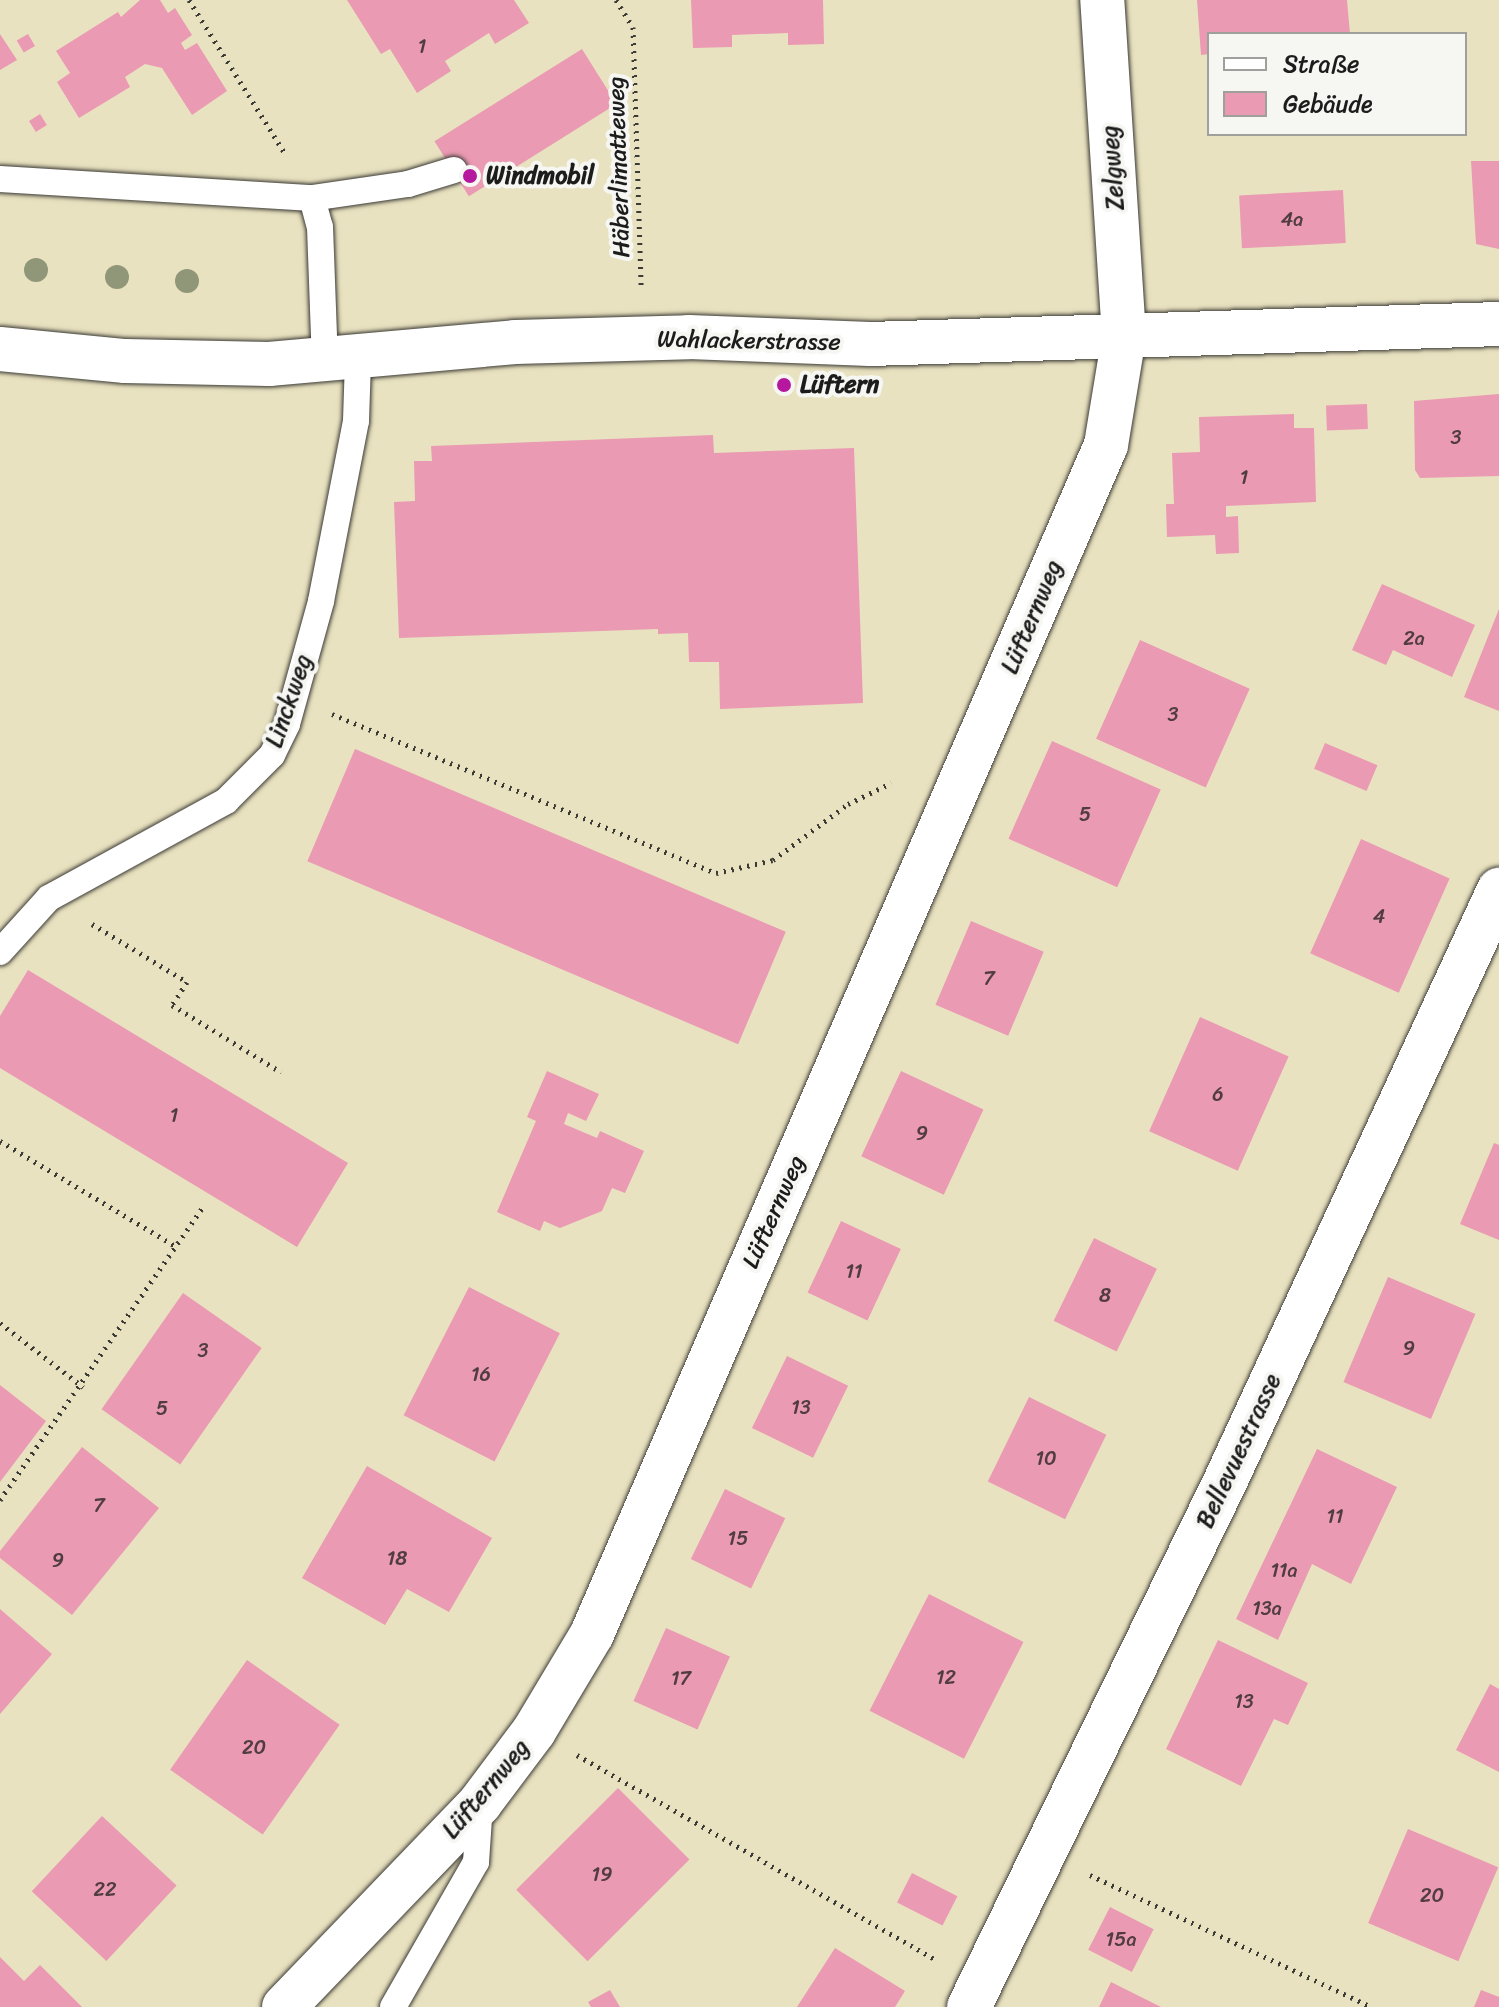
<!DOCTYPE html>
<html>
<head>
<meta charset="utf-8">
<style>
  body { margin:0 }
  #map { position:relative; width:1499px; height:2007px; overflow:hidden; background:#e9e2c0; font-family:Sriracha,sans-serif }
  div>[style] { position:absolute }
  .building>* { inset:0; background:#ea9ab2; transform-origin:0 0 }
  .path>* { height:5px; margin-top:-2.5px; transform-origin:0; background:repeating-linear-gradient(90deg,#3b3a35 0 2px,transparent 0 8px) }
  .roads { filter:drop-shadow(0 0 2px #3b3a35) drop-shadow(0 0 2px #3b3a35) }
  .lane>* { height:26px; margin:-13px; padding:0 13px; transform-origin:13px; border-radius:13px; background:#fff }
  .street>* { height:44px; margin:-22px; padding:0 22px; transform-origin:22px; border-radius:22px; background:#fff }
  .secondary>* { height:44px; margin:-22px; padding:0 22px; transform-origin:22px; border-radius:22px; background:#fff }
  .trees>* { width:24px; height:24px; margin:-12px; border-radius:50%; background:#909778 }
  .dots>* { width:22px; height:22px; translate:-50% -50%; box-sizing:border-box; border:4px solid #f6f6f2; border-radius:50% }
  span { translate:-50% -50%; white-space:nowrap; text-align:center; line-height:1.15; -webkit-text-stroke:8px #f6f6f2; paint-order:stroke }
  .number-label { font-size:20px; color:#503c42 }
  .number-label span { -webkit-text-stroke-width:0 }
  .street-label { font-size:24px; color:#1c1c1c }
  .poi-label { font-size:24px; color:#1c1c1c; font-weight:700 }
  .left { translate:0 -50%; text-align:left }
  .legend { position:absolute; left:1207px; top:32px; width:260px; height:104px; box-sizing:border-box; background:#f6f6f2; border:2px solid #9f9f9c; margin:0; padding:10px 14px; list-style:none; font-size:24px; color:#1c1c1c }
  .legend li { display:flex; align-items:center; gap:16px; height:40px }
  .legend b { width:40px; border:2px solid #9f9f9c }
</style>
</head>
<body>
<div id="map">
  <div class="building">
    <div style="clip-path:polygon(140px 0,160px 0,168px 13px,175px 8px,192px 35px,181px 43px,185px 50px,197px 43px,227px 91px,192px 115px,162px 68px,145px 64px,125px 77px,130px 87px,79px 118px,57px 82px,70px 73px,56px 51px,118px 12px,121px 17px)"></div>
    <div style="clip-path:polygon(347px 0,514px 0,529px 23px,495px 44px,489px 33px,445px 61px,451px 71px,417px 93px,390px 49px,381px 54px)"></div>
    <div style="clip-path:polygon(691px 0,823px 0,824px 44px,788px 45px,788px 33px,732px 35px,732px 47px,693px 48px)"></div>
    <div style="clip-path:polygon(1197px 0,1347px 0,1350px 34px,1209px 34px,1209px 54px,1201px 55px)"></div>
    <div style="clip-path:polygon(0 34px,17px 60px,0 70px)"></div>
    <div style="left:28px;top:34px;width:14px;height:13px;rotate:60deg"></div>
    <div style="left:582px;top:49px;width:65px;height:174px;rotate:58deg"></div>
    <div style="left:40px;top:114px;width:13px;height:13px;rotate:58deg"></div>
    <div style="clip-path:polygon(1471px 161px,1499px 161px,1499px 249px,1476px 244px)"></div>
    <div style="left:1343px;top:190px;width:53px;height:104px;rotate:87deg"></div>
    <div style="clip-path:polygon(1499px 394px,1499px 476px,1420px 478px,1415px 470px,1414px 401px)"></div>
    <div style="left:1367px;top:404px;width:25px;height:41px;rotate:88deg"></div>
    <div style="clip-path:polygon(1294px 414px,1294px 428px,1314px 428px,1316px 502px,1226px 506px,1226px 517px,1238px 516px,1239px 553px,1216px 554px,1215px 535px,1167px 537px,1166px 504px,1174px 504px,1172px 453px,1200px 452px,1199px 417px)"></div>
    <div style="clip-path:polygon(713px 435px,714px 453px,854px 448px,863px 703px,720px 709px,719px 662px,689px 662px,688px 633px,658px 634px,658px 629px,399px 638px,394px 502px,415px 501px,414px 461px,432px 461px,431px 446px)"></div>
    <div style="clip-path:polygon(1382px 584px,1475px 625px,1452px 677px,1393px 650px,1386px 665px,1352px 650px)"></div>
    <div style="clip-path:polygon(1499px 609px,1499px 711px,1464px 697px)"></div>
    <div style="left:1140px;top:640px;width:120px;height:108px;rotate:24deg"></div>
    <div style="left:1052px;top:741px;width:119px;height:107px;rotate:24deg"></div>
    <div style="left:1325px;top:743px;width:57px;height:28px;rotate:23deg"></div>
    <div style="left:355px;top:749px;width:468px;height:122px;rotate:23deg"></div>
    <div style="left:1361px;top:839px;width:97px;height:125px;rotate:24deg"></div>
    <div style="left:971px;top:921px;width:79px;height:91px;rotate:23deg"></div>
    <div style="clip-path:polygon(28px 970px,348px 1163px,297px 1247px,0 1068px,0 1016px)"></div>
    <div style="left:1200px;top:1017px;width:97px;height:125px;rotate:24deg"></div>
    <div style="clip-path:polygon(547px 1071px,599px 1094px,586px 1121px,568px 1113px,564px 1124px,597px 1138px,600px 1131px,644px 1151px,625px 1193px,612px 1188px,602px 1211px,560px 1228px,544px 1221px,540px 1231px,497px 1212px,536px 1121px,527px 1117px)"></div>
    <div style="left:901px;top:1071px;width:91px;height:94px;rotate:25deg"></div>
    <div style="clip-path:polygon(1494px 1143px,1499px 1145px,1499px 1240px,1460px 1224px)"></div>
    <div style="left:841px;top:1221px;width:66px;height:79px;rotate:25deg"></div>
    <div style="left:1094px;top:1238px;width:70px;height:92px;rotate:26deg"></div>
    <div style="left:1388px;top:1277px;width:95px;height:114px;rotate:23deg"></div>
    <div style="left:469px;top:1287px;width:102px;height:144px;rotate:27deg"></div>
    <div style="left:183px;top:1293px;width:96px;height:142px;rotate:35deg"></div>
    <div style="left:787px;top:1356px;width:68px;height:80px;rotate:26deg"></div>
    <div style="clip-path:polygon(0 1385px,46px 1421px,0 1482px)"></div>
    <div style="left:1029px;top:1397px;width:86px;height:94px;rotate:26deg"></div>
    <div style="clip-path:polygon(82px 1447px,159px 1508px,72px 1615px,0 1558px,0 1551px)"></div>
    <div style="clip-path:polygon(1317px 1449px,1397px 1487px,1351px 1584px,1312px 1564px,1278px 1640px,1236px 1619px)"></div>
    <div style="clip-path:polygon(367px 1466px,492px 1538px,449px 1612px,407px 1589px,385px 1625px,302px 1578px)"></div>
    <div style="left:725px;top:1489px;width:67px;height:78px;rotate:26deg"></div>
    <div style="left:929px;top:1594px;width:106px;height:131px;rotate:27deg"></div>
    <div style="clip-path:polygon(0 1609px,52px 1654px,0 1714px)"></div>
    <div style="left:666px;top:1628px;width:70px;height:80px;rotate:24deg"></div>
    <div style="clip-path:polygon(1218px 1640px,1308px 1683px,1288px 1725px,1274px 1719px,1241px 1786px,1166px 1749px)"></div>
    <div style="left:247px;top:1660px;width:113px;height:134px;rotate:35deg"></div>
    <div style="clip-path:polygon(1490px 1684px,1499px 1689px,1499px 1772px,1456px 1750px)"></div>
    <div style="left:618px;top:1788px;width:101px;height:144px;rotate:45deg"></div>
    <div style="left:102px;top:1816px;width:102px;height:103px;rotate:43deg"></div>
    <div style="left:1408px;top:1829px;width:98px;height:102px;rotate:23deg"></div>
    <div style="left:912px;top:1873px;width:51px;height:33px;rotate:27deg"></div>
    <div style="left:1110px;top:1907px;width:49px;height:48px;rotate:27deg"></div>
    <div style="clip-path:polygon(835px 1948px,905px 1991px,895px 2007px,797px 2007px)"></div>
    <div style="clip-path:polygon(0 1957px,24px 1981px,40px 1965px,82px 2007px,0 2007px)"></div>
    <div style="clip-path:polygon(1111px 1982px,1161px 2007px,1099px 2007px)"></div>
    <div style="clip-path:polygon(610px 1990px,620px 2007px,591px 2007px,588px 2002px)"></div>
    <div style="clip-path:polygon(1481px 1990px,1499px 1997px,1499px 2007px,1474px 2007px)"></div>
  </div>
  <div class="path">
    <div style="left:189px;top:0;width:183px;rotate:58deg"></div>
    <div style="left:616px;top:0;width:32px;rotate:58deg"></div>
    <div style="left:633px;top:27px;width:259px;rotate:88.2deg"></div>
    <div style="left:332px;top:714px;width:416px;rotate:22.5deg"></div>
    <div style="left:716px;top:873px;width:58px;rotate:-12.8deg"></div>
    <div style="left:773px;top:860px;width:94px;rotate:-36.7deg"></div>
    <div style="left:848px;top:804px;width:48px;rotate:-26deg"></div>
    <div style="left:92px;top:924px;width:111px;rotate:31.4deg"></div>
    <div style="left:187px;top:982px;width:27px;rotate:123deg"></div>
    <div style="left:172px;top:1005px;width:128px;rotate:31.6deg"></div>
    <div style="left:0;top:1141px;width:206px;rotate:30.9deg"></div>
    <div style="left:0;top:1323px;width:105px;rotate:37.6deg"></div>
    <div style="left:0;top:1500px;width:356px;rotate:-55.3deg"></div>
    <div style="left:577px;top:1755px;width:414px;rotate:29.7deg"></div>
    <div style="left:1090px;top:1875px;width:311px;rotate:25.1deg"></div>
  </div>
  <div class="roads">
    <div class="lane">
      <div style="left:0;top:179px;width:313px;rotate:3.5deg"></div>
      <div style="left:312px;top:198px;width:30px;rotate:75deg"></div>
      <div style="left:320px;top:227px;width:134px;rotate:87.9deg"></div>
      <div style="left:312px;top:198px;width:97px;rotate:-8.3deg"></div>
      <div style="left:408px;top:184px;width:48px;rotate:-16.9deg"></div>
      <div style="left:0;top:952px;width:73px;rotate:-47.8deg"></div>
      <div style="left:49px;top:898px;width:202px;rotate:-28.7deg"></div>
      <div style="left:226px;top:801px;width:65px;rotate:-45deg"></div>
      <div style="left:272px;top:755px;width:34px;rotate:-64deg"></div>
      <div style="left:287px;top:724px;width:128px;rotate:-74.5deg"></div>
      <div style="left:321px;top:601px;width:183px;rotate:-79deg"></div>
      <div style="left:356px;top:421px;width:61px;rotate:-88.1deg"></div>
      <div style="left:393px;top:2007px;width:167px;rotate:-60.2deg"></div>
      <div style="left:476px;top:1862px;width:59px;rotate:-86.1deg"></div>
    </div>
    <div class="street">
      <div style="left:284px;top:2007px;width:283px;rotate:-46.1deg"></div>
      <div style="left:480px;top:1803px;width:90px;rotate:-53.1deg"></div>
      <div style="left:534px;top:1731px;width:113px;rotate:-59.1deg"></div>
      <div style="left:592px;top:1634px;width:1295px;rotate:-66.62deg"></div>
      <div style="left:1106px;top:445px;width:110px;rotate:-80.6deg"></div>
      <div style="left:1124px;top:336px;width:337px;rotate:-93.7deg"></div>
      <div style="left:969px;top:2007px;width:582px;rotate:-64.01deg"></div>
      <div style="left:1224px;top:1484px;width:655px;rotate:-65.16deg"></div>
    </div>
    <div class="secondary">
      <div style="left:0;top:349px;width:126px;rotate:5.5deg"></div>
      <div style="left:125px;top:361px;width:144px;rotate:1.2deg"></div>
      <div style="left:269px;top:364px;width:247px;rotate:-5.1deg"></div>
      <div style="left:515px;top:342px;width:174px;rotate:-1.6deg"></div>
      <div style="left:689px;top:337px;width:181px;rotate:2.2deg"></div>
      <div style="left:870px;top:344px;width:629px;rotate:-1.82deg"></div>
    </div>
  </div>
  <div class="trees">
    <div style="left:36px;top:270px"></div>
    <div style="left:117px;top:277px"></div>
    <div style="left:187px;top:281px"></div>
  </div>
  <div class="dots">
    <div style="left:470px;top:176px;background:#b5179e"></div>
    <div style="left:784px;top:385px;background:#b5179e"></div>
  </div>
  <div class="number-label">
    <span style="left:422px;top:46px">1</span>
    <span style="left:1292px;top:219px">4a</span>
    <span style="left:1456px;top:437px">3</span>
    <span style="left:1244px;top:477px">1</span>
    <span style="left:1414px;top:638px">2a</span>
    <span style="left:1173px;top:714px">3</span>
    <span style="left:1085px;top:814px">5</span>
    <span style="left:1379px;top:916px">4</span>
    <span style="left:989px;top:978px">7</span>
    <span style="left:1218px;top:1094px">6</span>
    <span style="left:174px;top:1115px">1</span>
    <span style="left:922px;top:1133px">9</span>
    <span style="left:854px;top:1271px">11</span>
    <span style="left:1105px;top:1295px">8</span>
    <span style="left:1409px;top:1348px">9</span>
    <span style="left:203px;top:1350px">3</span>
    <span style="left:481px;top:1374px">16</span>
    <span style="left:801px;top:1407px">13</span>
    <span style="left:162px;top:1408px">5</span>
    <span style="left:1046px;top:1458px">10</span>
    <span style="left:99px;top:1505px">7</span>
    <span style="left:1335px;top:1516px">11</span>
    <span style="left:738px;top:1538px">15</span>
    <span style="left:397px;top:1558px">18</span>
    <span style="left:58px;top:1560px">9</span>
    <span style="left:1284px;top:1570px">11a</span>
    <span style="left:1267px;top:1608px">13a</span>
    <span style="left:946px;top:1677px">12</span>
    <span style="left:681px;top:1678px">17</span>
    <span style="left:1244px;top:1701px">13</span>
    <span style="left:254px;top:1747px">20</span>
    <span style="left:602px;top:1874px">19</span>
    <span style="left:105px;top:1889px">22</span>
    <span style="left:1432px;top:1895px">20</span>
    <span style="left:1121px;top:1939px">15a</span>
  </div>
  <div class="street-label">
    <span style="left:619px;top:167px;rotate:-92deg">Häberlimatteweg</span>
    <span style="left:1113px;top:168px;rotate:-94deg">Zelgweg</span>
    <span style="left:749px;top:341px;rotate:1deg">Wahlackerstrasse</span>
    <span style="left:1032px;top:617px;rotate:-67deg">Lüfternweg</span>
    <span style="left:289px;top:701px;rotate:-71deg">Linckweg</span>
    <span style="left:774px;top:1212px;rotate:-66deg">Lüfternweg</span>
    <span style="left:1239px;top:1451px;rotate:-65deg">Bellevuestrasse</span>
    <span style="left:486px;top:1789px;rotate:-50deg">Lüfternweg</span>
  </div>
  <div class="poi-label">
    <span class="left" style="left:486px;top:176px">Windmobil</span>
    <span class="left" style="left:800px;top:385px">Lüftern</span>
  </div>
  <ul class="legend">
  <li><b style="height:10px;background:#fff"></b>Straße</li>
  <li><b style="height:22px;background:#ea9ab2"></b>Gebäude</li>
  </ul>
</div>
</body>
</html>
